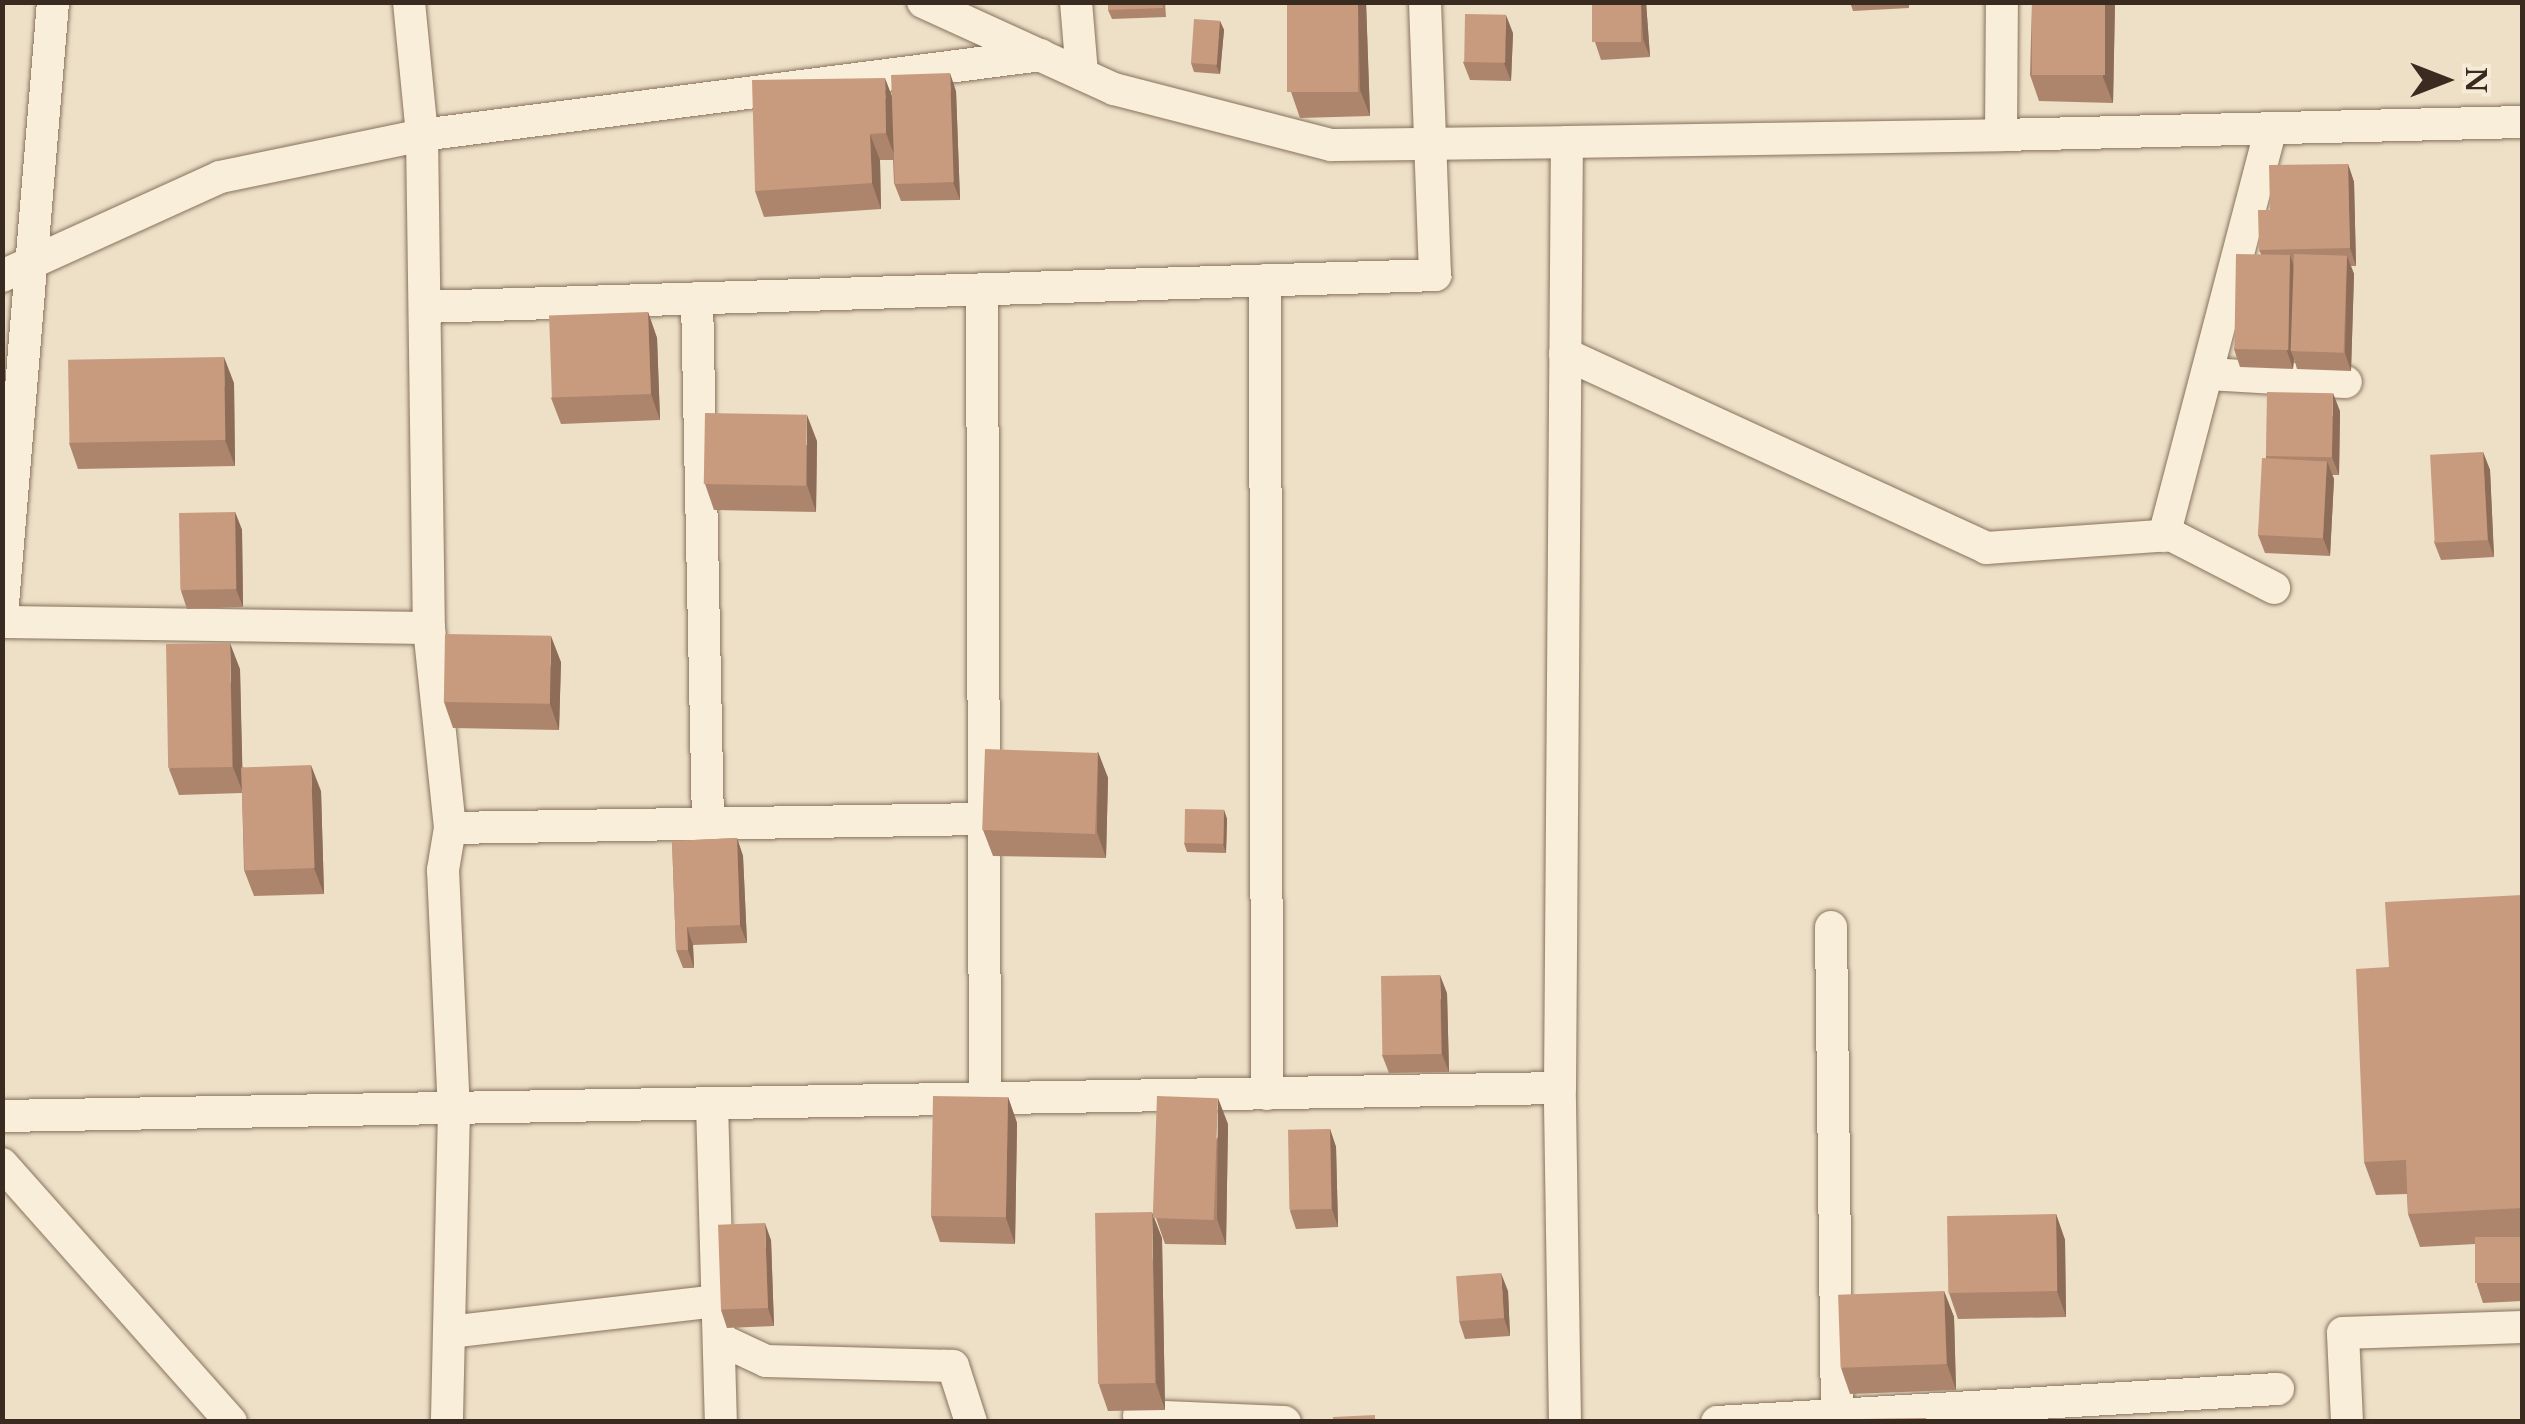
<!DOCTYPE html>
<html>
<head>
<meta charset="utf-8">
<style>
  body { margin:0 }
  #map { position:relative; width:2525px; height:1424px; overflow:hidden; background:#ede0c7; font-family:"Libre Baskerville",serif }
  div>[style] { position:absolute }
  .roads { filter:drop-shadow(0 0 2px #88725d) drop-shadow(0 0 2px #88725d) }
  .street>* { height:32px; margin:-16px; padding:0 16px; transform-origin:16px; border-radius:16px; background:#f8eeda }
  .wall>* { inset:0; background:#ad856c }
  .shaded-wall>* { inset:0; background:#8d6c58 }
  .building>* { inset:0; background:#c99b7e; transform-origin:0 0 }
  span { translate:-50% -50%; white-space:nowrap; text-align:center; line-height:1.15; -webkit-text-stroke:8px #f5ebd6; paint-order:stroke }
  .frame { position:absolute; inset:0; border:5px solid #392b20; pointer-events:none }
  .north { position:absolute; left:2395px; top:30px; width:100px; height:100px; -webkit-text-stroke:8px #f5ebd6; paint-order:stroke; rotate:90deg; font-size:28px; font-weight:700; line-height:40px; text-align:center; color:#392b20 }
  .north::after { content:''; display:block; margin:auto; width:35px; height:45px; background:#392b20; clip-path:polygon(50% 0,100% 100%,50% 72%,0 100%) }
</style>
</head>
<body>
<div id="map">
  <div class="roads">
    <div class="street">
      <div style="left:409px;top:2px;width:134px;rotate:84.4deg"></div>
      <div style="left:422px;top:135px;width:493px;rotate:89.2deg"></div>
      <div style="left:429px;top:628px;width:201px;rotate:84deg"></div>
      <div style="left:450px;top:828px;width:43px;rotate:99.5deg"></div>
      <div style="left:443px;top:870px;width:239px;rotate:87.4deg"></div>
      <div style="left:454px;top:1109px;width:313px;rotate:91.3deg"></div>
      <div style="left:923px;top:2px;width:210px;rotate:24.5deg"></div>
      <div style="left:1114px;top:89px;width:224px;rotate:14.5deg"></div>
      <div style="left:1331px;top:145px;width:236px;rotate:-0.7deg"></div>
      <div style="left:1076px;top:2px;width:72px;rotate:85.2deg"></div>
      <div style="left:2001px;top:135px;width:521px;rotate:-1.43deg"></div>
      <div style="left:2px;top:276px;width:239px;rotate:-24.4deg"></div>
      <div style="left:220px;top:177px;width:206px;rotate:-11.7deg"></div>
      <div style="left:422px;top:135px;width:624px;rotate:-7.36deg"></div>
      <div style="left:1265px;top:280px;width:814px;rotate:89.86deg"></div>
      <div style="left:982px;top:289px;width:810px;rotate:89.79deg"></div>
      <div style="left:697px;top:298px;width:526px;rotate:88.8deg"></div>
      <div style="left:425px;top:307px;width:1011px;rotate:-1.81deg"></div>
      <div style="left:1435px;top:275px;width:273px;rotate:-92.1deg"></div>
      <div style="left:1565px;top:354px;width:464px;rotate:24.7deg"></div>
      <div style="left:1986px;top:548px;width:185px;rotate:-4deg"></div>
      <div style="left:2171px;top:535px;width:116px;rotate:27.2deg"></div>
      <div style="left:2207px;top:374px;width:139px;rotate:3.3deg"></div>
      <div style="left:2164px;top:536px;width:421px;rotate:-75.3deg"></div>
      <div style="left:2px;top:616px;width:616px;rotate:-85.25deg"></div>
      <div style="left:2px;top:622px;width:427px;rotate:0.8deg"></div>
      <div style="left:450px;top:828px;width:534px;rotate:-0.97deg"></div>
      <div style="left:1831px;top:927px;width:486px;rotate:89.3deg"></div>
      <div style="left:712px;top:1104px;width:318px;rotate:88.4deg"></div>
      <div style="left:2px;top:1116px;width:1558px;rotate:-1.03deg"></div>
      <div style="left:2px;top:1164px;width:345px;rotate:48.4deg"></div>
      <div style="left:449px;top:1332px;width:271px;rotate:-6.6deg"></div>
      <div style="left:719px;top:1339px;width:52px;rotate:25.1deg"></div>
      <div style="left:766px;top:1361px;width:187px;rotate:1.5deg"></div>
      <div style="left:953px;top:1366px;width:59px;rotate:72.2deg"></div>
      <div style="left:1139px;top:1416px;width:146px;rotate:2.4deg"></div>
      <div style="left:1565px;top:1422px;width:334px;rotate:-90.9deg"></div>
      <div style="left:1560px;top:1088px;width:946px;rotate:-89.58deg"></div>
      <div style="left:1567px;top:142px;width:434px;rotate:-0.9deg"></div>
      <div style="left:2001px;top:135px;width:133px;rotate:-89.6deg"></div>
      <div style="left:1717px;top:1422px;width:562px;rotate:-3.37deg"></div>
      <div style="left:2347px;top:1422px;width:89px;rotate:-92.6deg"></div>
      <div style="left:2343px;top:1333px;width:179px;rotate:-1.9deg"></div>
    </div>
  </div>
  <div class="wall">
    <div style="clip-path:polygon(1108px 2px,1165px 2px,1166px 17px,1112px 19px,1108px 10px)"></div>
    <div style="clip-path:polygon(1287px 2px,1366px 2px,1370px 116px,1300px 118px,1291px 92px)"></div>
    <div style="clip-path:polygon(1592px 2px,1646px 2px,1650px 57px,1601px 60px,1595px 42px)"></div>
    <div style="clip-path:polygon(1850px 2px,1909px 2px,1909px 8px,1853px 11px)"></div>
    <div style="clip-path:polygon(2032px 2px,2115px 2px,2113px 103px,2039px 101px,2030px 75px)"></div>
    <div style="clip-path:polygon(1220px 21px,1224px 30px,1220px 74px,1194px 72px,1191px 63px)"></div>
    <div style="clip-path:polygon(1513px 33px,1511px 81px,1470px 80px,1463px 62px)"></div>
    <div style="clip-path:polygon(956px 91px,960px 200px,901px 201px,894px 183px,893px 160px,880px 160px,881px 209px,764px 217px,755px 191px,891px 95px)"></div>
    <div style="clip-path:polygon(2348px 164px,2354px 182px,2356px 266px,2351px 266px,2354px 274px,2351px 371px,2297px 369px,2294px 359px,2293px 369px,2240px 367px,2234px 349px,2261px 254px,2259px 250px,2270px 210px)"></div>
    <div style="clip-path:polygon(648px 312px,657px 338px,660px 420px,561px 424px,551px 398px)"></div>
    <div style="clip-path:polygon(234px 383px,235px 466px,78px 469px,69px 443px)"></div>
    <div style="clip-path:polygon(2340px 411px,2339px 475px,2332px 475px,2334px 479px,2330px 556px,2265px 553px,2258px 535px,2266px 456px)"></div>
    <div style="clip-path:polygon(817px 441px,816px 512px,714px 510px,705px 484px)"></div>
    <div style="clip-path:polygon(2483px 452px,2490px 470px,2494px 557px,2441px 560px,2434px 542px)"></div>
    <div style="clip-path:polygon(235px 512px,242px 530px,243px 607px,187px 609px,181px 591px)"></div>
    <div style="clip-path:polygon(561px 662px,559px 730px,453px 728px,444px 702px)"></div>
    <div style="clip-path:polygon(240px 669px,242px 767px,321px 791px,324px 894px,254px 896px,244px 870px,242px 793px,179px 795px,169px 769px)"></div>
    <div style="clip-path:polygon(1098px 752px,1108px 778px,1106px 858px,993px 856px,983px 830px)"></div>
    <div style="clip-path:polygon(1224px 810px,1227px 819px,1226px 853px,1187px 852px,1184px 843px)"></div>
    <div style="clip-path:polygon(737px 838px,743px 856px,747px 943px,693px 945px,694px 968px,683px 968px,676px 950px,672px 841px)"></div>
    <div style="clip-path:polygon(2522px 895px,2522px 1301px,2483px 1303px,2477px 1285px,2475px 1244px,2420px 1247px,2408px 1214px,2407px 1194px,2376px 1195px,2364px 1162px)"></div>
    <div style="clip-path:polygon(1447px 993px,1449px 1072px,1389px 1073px,1382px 1055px)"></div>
    <div style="clip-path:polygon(1008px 1097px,1017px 1123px,1015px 1244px,940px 1242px,931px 1216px)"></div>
    <div style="clip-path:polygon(1228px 1124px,1226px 1245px,1165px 1244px,1156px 1218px)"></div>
    <div style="clip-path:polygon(1330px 1129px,1336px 1147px,1338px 1227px,1296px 1229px,1290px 1211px)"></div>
    <div style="clip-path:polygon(2056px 1214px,2065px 1240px,2066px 1317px,1958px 1319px,1949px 1293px)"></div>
    <div style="clip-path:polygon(1162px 1238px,1165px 1410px,1108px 1411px,1099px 1385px)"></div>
    <div style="clip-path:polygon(771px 1240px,774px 1326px,727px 1328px,721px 1310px)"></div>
    <div style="clip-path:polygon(1508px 1291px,1510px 1336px,1465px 1339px,1459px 1321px)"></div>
    <div style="clip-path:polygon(1944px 1291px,1954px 1317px,1956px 1390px,1850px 1394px,1841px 1368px)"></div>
  </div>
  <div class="shaded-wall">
    <div style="clip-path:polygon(1358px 2px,1366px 2px,1370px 116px,1360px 90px)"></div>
    <div style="clip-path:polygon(1641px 2px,1646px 2px,1650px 57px,1643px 39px)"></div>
    <div style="clip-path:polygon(2105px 2px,2115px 2px,2113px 103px,2103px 77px)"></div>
    <div style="clip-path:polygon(1506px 15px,1513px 33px,1511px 81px,1504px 63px)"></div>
    <div style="clip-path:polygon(1220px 21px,1224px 30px,1220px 74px,1216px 65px)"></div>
    <div style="clip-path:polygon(950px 73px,956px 91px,960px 200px,953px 182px)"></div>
    <div style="clip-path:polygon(885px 78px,895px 104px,896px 160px,886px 133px)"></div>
    <div style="clip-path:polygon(870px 134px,880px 160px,881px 209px,872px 183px)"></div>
    <div style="clip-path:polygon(2348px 164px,2354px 182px,2356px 266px,2350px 248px)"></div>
    <div style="clip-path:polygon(2290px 255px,2296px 273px,2291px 351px,2294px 359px,2293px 369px,2287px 351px)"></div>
    <div style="clip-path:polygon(2347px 256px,2354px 274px,2351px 371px,2345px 353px)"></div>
    <div style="clip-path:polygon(648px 312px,657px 338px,660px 420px,651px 394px)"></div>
    <div style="clip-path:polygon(224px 357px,234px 383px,235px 466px,225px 440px)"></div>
    <div style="clip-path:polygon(2333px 393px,2340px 411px,2339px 475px,2332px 457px)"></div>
    <div style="clip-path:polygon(807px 415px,817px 441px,816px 512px,807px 485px)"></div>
    <div style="clip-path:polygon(2483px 452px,2490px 470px,2494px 557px,2488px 540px)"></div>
    <div style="clip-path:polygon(2327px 461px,2334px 479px,2330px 556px,2323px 538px)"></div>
    <div style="clip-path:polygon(235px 512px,242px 530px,243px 607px,236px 589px)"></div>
    <div style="clip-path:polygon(551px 636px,561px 662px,559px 730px,550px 704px)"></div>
    <div style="clip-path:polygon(230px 643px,240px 669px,243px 793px,233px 767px)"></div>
    <div style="clip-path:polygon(1098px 752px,1108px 778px,1106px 858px,1097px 832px)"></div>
    <div style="clip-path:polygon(311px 765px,321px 791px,324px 894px,314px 868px)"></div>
    <div style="clip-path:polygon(1224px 810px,1227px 819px,1226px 853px,1223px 844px)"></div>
    <div style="clip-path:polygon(737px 838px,743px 856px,747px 943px,740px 925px)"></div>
    <div style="clip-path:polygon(687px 927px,693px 945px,694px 968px,688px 950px)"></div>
    <div style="clip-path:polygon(1440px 975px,1447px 993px,1449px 1072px,1442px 1054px)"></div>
    <div style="clip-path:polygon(1008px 1097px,1017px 1123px,1015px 1244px,1006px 1218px)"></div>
    <div style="clip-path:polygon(1218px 1098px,1228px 1124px,1226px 1245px,1217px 1219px)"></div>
    <div style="clip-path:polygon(1330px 1129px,1336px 1147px,1338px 1227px,1332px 1209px)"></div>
    <div style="clip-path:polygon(1152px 1212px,1162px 1238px,1165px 1410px,1156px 1383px)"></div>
    <div style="clip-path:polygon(2056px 1214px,2065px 1240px,2066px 1317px,2057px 1291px)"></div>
    <div style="clip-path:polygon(765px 1223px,771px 1240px,774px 1326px,768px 1308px)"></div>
    <div style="clip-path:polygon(1501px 1273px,1508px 1291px,1510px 1336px,1504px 1318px)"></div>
    <div style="clip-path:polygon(1944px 1291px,1954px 1317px,1956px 1390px,1947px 1364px)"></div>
  </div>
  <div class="building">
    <div style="clip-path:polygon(1108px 2px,1162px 2px,1163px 8px,1108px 10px)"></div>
    <div style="left:1287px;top:2px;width:71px;height:90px"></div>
    <div style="left:1592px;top:2px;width:49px;height:40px"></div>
    <div style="left:2032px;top:2px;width:73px;height:73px"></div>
    <div style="left:1465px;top:14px;width:41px;height:48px;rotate:1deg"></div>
    <div style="left:1194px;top:19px;width:26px;height:44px;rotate:4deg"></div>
    <div style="left:950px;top:73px;width:109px;height:59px;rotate:88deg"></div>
    <div style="clip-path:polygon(885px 78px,886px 133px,870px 134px,872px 183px,755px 191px,752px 80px)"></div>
    <div style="clip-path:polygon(2348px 164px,2350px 248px,2259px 250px,2258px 210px,2270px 210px,2269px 165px)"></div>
    <div style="left:2236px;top:254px;width:54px;height:95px;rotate:1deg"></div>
    <div style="left:2294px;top:254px;width:53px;height:97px;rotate:2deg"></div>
    <div style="left:648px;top:312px;width:82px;height:99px;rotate:88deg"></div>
    <div style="left:224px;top:357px;width:83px;height:156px;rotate:89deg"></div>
    <div style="left:2267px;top:392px;width:66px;height:64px;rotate:1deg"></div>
    <div style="left:705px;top:413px;width:102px;height:71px;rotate:1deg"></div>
    <div style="left:2483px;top:452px;width:88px;height:53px;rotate:87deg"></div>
    <div style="left:2262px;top:458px;width:65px;height:77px;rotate:3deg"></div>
    <div style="left:235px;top:512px;width:77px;height:56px;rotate:89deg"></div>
    <div style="left:445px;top:634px;width:106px;height:68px;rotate:1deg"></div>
    <div style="left:230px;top:643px;width:124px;height:64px;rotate:89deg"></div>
    <div style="left:985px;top:749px;width:113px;height:81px;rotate:2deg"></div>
    <div style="left:311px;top:765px;width:103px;height:70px;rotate:88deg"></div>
    <div style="left:1185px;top:809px;width:39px;height:34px;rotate:1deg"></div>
    <div style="clip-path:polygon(737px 838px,740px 925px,687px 927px,688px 950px,676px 950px,672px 841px)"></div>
    <div style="clip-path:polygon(2522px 895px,2522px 1208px,2408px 1214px,2406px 1160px,2364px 1162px,2356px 969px,2389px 967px,2385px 902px)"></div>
    <div style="left:1440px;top:975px;width:79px;height:59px;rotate:89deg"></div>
    <div style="left:933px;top:1096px;width:75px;height:120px;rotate:1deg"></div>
    <div style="left:1157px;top:1096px;width:61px;height:122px;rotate:2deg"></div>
    <div style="left:1330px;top:1129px;width:80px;height:42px;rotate:89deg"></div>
    <div style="left:1152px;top:1212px;width:171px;height:57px;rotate:89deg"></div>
    <div style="left:2056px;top:1214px;width:77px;height:109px;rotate:89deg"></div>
    <div style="left:765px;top:1223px;width:85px;height:47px;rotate:88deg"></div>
    <div style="left:2522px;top:1237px;width:46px;height:47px;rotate:90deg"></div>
    <div style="left:1501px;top:1273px;width:45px;height:45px;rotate:86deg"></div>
    <div style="left:1944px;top:1291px;width:73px;height:106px;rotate:88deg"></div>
    <div style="clip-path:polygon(1375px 1415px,1375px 1422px,1333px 1422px,1333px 1417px)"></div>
    <div style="clip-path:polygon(1926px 1418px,1926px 1422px,1860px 1422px,1860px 1419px)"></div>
  </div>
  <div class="frame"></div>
  <div class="north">N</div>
</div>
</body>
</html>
